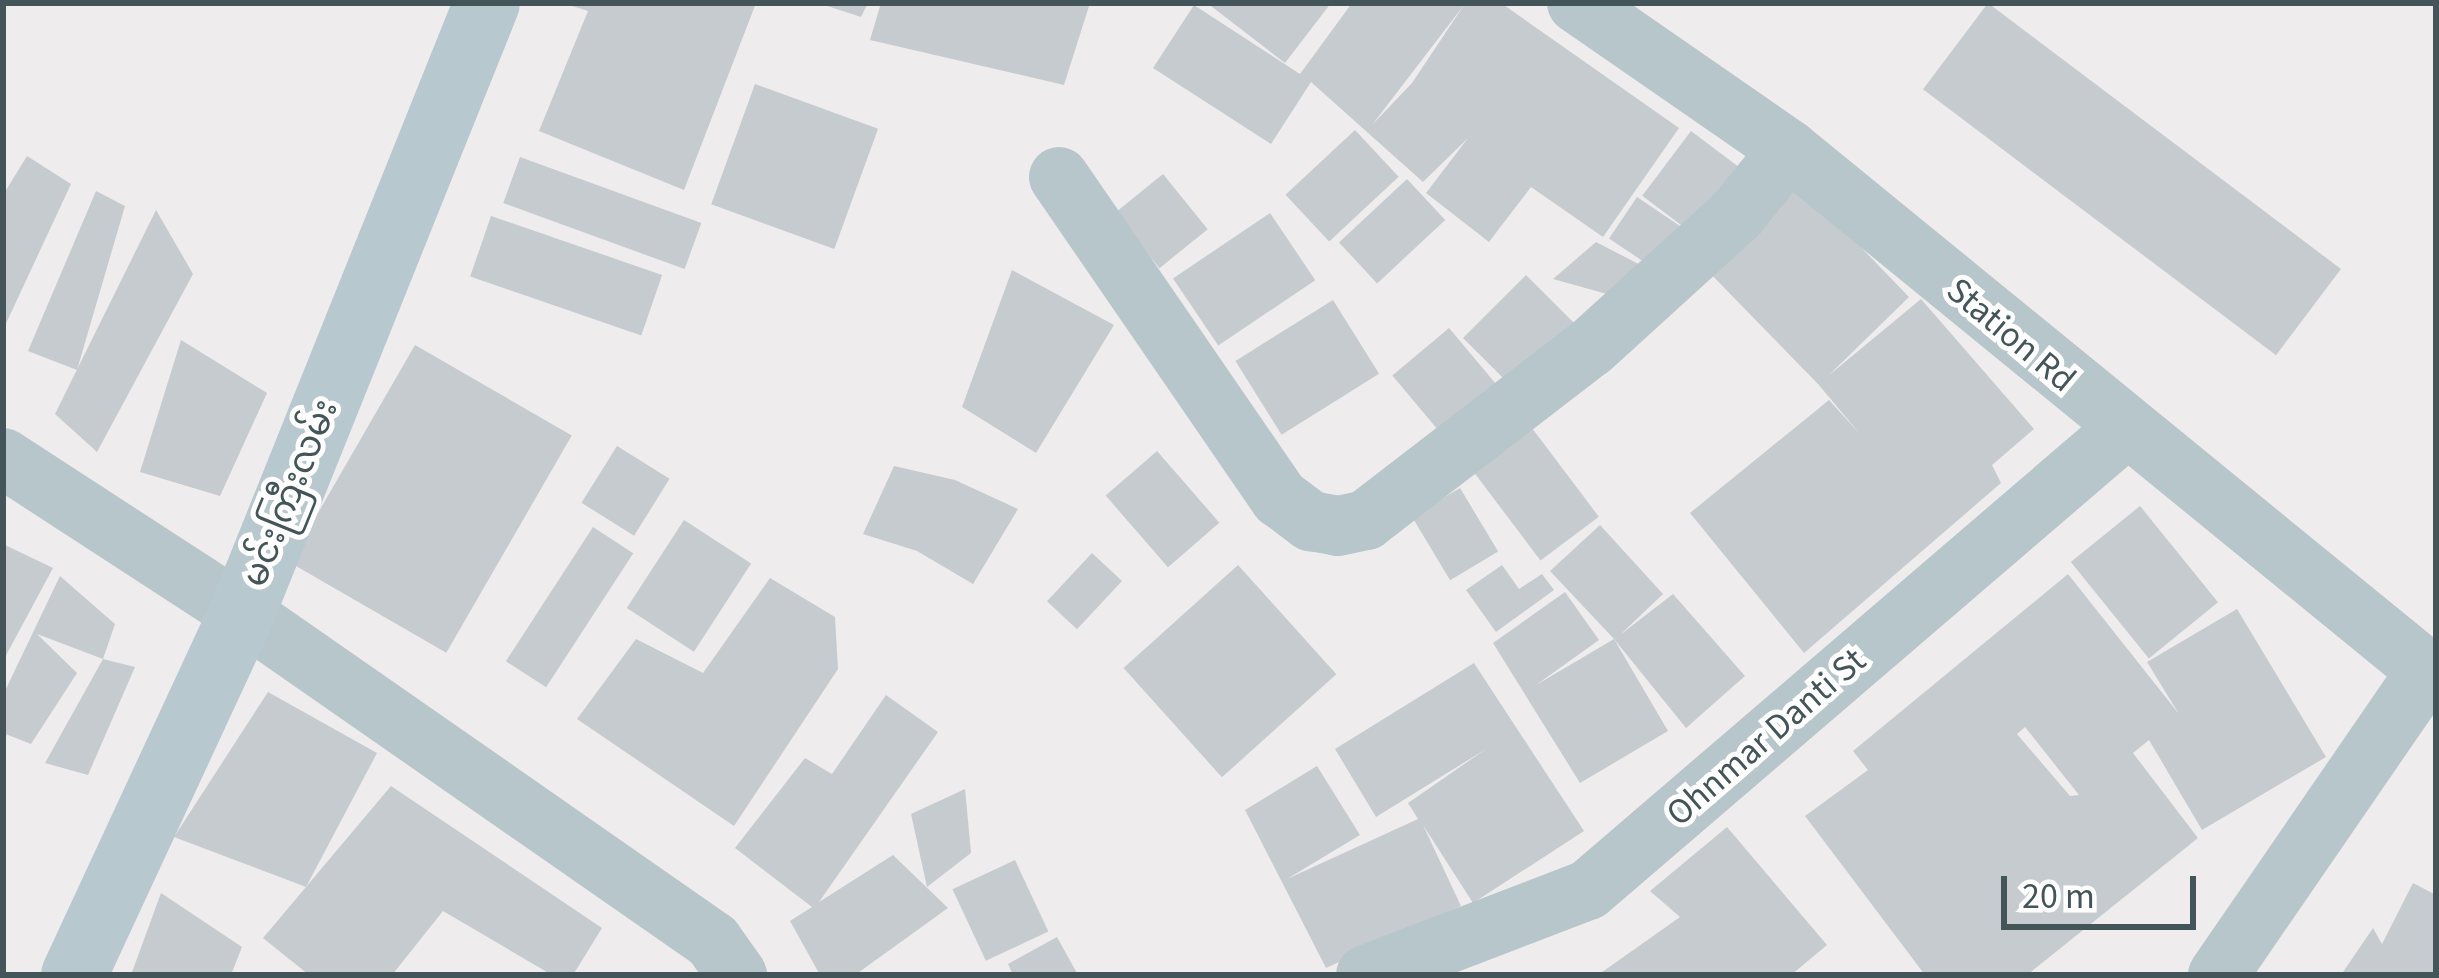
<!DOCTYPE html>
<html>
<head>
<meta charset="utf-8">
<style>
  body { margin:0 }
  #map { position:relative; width:2439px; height:978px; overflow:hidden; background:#efeced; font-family:"Source Sans 3","Noto Sans Myanmar",sans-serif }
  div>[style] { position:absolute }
  .building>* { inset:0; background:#c6cbcf; transform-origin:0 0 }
  .street>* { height:60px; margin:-30px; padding:0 30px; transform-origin:30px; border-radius:30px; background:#b7c6ca }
  .secondary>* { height:66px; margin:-33px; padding:0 33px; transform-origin:33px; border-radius:33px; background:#b7c9cf }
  span { translate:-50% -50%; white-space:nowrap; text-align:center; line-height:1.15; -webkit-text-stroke:10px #fff; paint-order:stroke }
  .street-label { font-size:36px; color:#44555a }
  .frame { position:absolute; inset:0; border:6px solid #44555a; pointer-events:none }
  .scale { position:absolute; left:2001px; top:876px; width:195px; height:54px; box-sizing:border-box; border:6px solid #44555a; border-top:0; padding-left:15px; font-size:36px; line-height:42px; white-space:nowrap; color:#44555a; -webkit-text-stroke:9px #fff; paint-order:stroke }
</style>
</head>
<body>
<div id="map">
  <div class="building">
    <div style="clip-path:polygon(563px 3px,756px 3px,684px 190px,539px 131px,588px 11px)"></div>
    <div style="clip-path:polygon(818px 3px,868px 3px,861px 17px)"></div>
    <div style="clip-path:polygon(881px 3px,1090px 3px,1064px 85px,870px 40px)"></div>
    <div style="clip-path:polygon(1207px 3px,1331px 3px,1285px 63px)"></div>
    <div style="clip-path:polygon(evenodd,1352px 3px,1501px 3px,1679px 128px,1603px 237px,1531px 187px,1489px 242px,1426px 193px,1468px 138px,1423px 182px,1311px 82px,1271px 144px,1153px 68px,1194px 5px,1300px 74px,1352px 3px,1464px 5px,1412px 83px,1372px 125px,1464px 5px)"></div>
    <div style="left:1988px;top:3px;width:442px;height:108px;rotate:37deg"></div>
    <div style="left:755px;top:84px;width:131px;height:128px;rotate:20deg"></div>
    <div style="left:1355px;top:130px;width:64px;height:95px;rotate:47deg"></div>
    <div style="left:1691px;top:131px;width:72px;height:81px;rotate:37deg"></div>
    <div style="clip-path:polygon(27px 156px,71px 184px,3px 330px,3px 195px)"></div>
    <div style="left:520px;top:157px;width:193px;height:49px;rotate:20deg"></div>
    <div style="left:1163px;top:174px;width:71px;height:62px;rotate:51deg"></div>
    <div style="clip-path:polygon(1793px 177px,1909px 297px,1828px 376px,1921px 299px,2034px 429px,1992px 465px,2001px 483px,1804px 653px,1690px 513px,1829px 400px,1860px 434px,1818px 384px,1702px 265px)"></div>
    <div style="left:1407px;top:179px;width:56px;height:93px;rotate:47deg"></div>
    <div style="clip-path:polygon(96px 191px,125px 206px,77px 370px,28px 351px)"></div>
    <div style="left:1637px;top:197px;width:66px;height:50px;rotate:34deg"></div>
    <div style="clip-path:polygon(156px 210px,193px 274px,97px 452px,55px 414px)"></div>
    <div style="left:1270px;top:213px;width:81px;height:117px;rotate:56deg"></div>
    <div style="left:491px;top:216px;width:181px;height:64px;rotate:19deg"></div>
    <div style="clip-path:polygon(1596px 242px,1654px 272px,1632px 301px,1553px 279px)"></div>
    <div style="clip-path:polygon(1012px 270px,1114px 325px,1036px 453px,962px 407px)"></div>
    <div style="left:1526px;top:275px;width:79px;height:89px;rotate:45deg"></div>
    <div style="left:1333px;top:300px;width:87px;height:115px;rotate:58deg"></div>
    <div style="left:1449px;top:328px;width:94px;height:74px;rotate:50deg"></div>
    <div style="clip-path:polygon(181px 340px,267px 393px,220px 496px,140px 472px)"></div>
    <div style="left:415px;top:345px;width:181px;height:251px;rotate:30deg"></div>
    <div style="left:1532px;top:428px;width:111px;height:73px;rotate:53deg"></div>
    <div style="left:617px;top:446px;width:62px;height:67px;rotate:32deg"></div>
    <div style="left:1157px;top:451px;width:95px;height:68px;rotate:49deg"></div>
    <div style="clip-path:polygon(894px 466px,955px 480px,1018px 509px,973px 584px,917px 551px,863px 534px)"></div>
    <div style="left:1460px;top:488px;width:74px;height:56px;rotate:59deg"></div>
    <div style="left:2140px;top:506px;width:124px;height:89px;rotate:51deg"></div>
    <div style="left:684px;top:520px;width:80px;height:105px;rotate:33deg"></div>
    <div style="clip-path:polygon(1600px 525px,1663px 594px,1620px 635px,1673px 594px,1745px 676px,1686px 728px,1614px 639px,1668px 731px,1580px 783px,1493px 643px,1565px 592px,1599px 640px,1536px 685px,1614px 639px,1550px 571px)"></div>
    <div style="left:593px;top:527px;width:48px;height:160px;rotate:33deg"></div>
    <div style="clip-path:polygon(3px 544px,53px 568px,3px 661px)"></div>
    <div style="left:1092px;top:553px;width:41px;height:66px;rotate:43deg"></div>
    <div style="left:1238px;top:565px;width:147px;height:154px;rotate:48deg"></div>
    <div style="clip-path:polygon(1502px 565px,1519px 589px,1542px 574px,1554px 590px,1496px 632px,1466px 590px)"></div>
    <div style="clip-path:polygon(evenodd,2068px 574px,2179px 714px,2147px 662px,2237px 609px,2326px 757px,2202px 830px,2149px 740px,2133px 753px,2198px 838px,2027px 975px,1925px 975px,1805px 816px,1868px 770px,1853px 751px,2068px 574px,2025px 727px,2079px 795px,2070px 796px,2017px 734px,2025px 727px)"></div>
    <div style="clip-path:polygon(60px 576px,115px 624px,103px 659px,135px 667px,88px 775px,45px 763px,103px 659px,37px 634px,77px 673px,31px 744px,3px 733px,3px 695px)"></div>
    <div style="clip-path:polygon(770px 578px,835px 617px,838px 669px,734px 826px,577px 719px,636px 639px,703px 673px)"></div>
    <div style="clip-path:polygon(1474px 663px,1584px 831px,1473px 903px,1423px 825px,1461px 906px,1326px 968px,1245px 810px,1317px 766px,1360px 835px,1287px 879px,1418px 819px,1408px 803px,1486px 749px,1376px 817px,1335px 749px)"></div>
    <div style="clip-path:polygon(268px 692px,377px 753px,306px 887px,174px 837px)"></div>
    <div style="clip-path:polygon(886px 695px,938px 732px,819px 902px,893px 855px,948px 908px,855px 975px,820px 975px,790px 921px,812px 907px,735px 848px,805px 758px,832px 774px)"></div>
    <div style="clip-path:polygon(391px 786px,602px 928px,573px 975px,552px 975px,443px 911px,392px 975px,309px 975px,263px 938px)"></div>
    <div style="clip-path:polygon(965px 789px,971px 853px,927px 887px,911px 814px)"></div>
    <div style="clip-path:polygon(1727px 827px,1827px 945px,1791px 975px,1598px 975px,1680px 917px,1650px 891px)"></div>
    <div style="left:1015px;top:860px;width:79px;height:69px;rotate:65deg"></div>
    <div style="clip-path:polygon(2413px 883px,2436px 895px,2436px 975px,2341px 975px,2373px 928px,2382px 944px)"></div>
    <div style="clip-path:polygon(161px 893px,242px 947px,231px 975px,131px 975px)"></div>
    <div style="clip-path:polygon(1057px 937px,1078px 975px,1013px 975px,1008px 964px)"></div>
  </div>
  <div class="street">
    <div style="left:1577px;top:3px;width:258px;rotate:34.7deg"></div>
    <div style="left:1789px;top:150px;width:835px;rotate:39.22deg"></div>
    <div style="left:1059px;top:177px;width:390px;rotate:55.5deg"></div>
    <div style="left:1280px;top:498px;width:39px;rotate:37deg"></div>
    <div style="left:1311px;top:521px;width:27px;rotate:10deg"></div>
    <div style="left:1338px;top:526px;width:29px;rotate:-12deg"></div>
    <div style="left:1366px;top:520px;width:284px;rotate:-37.6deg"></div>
    <div style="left:1591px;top:347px;width:197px;rotate:-42.3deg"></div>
    <div style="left:1737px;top:214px;width:82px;rotate:-50.9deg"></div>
    <div style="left:3px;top:458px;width:285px;rotate:33deg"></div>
    <div style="left:242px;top:613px;width:574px;rotate:34.85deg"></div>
    <div style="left:713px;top:941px;width:42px;rotate:54.8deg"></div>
    <div style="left:1366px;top:975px;width:238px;rotate:-21deg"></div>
    <div style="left:1588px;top:890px;width:706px;rotate:-40.64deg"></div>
    <div style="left:2218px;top:975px;width:365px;rotate:-55.5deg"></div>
  </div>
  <div class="secondary">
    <div style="left:74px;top:975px;width:399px;rotate:-65.1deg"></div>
    <div style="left:242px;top:613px;width:657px;rotate:-68.12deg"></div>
  </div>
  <div class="street-label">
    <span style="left:2011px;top:335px;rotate:40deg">Station Rd</span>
    <span style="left:290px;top:493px;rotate:-68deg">မင်းကြီးလမ်း</span>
    <span style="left:1766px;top:737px;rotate:-41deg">Ohnmar Danti St</span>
  </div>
  <div class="frame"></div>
  <div class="scale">20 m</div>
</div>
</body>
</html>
